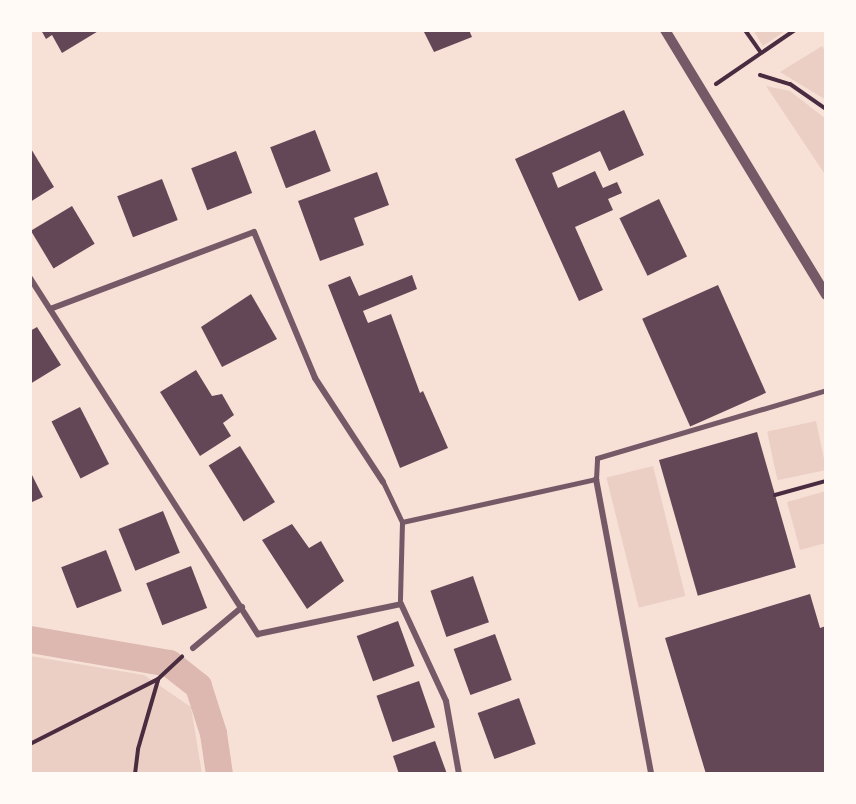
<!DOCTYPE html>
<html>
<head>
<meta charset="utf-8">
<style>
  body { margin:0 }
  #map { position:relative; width:856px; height:804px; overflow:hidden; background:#f7e1d7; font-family:"IBM Plex Sans",sans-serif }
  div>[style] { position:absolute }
  .green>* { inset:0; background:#ebcfc5; transform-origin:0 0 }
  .canal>* { height:27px; margin:-13.5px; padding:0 13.5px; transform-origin:13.5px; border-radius:13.5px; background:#dcb8b0 }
  .building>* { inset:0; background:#644757; transform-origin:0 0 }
  .path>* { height:4px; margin:-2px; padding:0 2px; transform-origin:2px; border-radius:2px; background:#4a2c40 }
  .pedestrian>* { height:5px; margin:-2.5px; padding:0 2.5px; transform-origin:2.5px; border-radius:2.5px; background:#755966 }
  .minor>* { height:6px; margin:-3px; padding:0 3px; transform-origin:3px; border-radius:3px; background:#755966 }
  .tertiary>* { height:10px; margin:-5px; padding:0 5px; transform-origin:5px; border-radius:5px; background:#755966 }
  span { translate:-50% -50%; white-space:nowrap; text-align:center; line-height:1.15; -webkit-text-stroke:4.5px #fffaf5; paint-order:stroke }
  .frame { position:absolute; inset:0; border:32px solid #fffaf5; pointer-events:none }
</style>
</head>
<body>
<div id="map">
  <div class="green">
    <div style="clip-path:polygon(753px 30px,787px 30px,763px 46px)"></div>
    <div style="clip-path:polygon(822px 46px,826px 52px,826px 100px,780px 72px)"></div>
    <div style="clip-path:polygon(766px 86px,790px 91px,826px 119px,826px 176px)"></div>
    <div style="left:816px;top:421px;width:50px;height:50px;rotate:78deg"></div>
    <div style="left:653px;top:466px;width:134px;height:48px;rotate:76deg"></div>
    <div style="clip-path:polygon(826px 491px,826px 543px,800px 550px,787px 502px)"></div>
    <div style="clip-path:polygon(30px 656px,144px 675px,191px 707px,202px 774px,30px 774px)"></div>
  </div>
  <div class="canal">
    <div style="left:30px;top:639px;width:141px;rotate:9.8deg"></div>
    <div style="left:169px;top:663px;width:37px;rotate:38deg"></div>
    <div style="left:198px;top:686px;width:49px;rotate:72.3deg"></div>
    <div style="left:213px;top:733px;width:41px;rotate:81.7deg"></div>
  </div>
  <div class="building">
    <div style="clip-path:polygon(41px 30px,100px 30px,62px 53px,52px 35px,46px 39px)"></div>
    <div style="clip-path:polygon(423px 30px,469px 30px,472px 37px,434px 52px)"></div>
    <div style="clip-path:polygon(624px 110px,644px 155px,609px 171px,600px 151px,552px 173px,558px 188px,595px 171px,603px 188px,617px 182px,622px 193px,608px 199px,613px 210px,575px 227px,603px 290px,579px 301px,515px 159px)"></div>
    <div style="left:315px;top:130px;width:44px;height:48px;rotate:69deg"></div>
    <div style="clip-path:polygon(30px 147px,54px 187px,30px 202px)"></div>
    <div style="left:236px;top:151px;width:45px;height:48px;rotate:69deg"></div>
    <div style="clip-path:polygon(377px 172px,389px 205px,354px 218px,364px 245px,320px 261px,298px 201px)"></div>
    <div style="left:162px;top:179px;width:44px;height:48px;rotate:69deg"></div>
    <div style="left:659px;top:199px;width:64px;height:44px;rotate:64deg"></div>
    <div style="left:72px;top:206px;width:44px;height:48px;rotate:59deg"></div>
    <div style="clip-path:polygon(412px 275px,417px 289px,363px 311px,368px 323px,391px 314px,420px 393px,423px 391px,448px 448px,400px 468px,328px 285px,350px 276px,359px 296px)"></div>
    <div style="left:718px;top:285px;width:118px;height:83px;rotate:66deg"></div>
    <div style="clip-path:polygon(251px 294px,277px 339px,222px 367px,201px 327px)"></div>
    <div style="clip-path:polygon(37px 327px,61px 365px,30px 384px,30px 331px)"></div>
    <div style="clip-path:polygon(196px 370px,212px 396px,222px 394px,234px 415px,223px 423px,231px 436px,200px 456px,160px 392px)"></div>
    <div style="left:80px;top:407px;width:64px;height:32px;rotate:63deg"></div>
    <div style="left:757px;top:432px;width:141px;height:102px;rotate:74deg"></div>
    <div style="left:240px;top:446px;width:66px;height:37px;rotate:58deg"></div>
    <div style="clip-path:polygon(30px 471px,43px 497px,30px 503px)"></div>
    <div style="left:163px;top:511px;width:45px;height:48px;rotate:68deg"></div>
    <div style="clip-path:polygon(292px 524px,309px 548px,321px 541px,344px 581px,307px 609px,262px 540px)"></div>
    <div style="left:106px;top:550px;width:44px;height:48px;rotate:69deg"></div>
    <div style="left:191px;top:566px;width:45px;height:48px;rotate:69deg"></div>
    <div style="left:473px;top:576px;width:49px;height:45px;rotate:71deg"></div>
    <div style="clip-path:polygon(810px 594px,820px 628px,826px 626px,826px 774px,706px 774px,665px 638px)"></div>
    <div style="left:398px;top:621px;width:48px;height:44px;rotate:70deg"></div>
    <div style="left:495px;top:634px;width:49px;height:44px;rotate:70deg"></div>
    <div style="left:419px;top:681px;width:49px;height:45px;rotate:71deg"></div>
    <div style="left:519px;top:698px;width:49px;height:44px;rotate:70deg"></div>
    <div style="clip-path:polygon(435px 741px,447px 774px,399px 774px,393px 756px)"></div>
  </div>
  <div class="path">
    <div style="left:745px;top:30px;width:28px;rotate:55deg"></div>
    <div style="left:760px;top:75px;width:31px;rotate:17deg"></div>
    <div style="left:790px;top:84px;width:44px;rotate:34.8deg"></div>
    <div style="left:716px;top:84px;width:96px;rotate:-34.4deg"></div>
    <div style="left:775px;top:495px;width:53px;rotate:-15.4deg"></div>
    <div style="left:30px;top:744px;width:144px;rotate:-26.9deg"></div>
    <div style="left:158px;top:679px;width:33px;rotate:-43deg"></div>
    <div style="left:135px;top:774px;width:25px;rotate:-83deg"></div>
    <div style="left:138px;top:749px;width:72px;rotate:-73.8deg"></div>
  </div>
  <div class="pedestrian">
    <div style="left:383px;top:482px;width:44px;rotate:64.6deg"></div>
    <div style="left:402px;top:522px;width:78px;rotate:91.5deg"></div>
    <div style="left:402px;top:522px;width:199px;rotate:-12.5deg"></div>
    <div style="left:596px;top:479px;width:21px;rotate:-87deg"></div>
    <div style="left:597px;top:458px;width:239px;rotate:-16.5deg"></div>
  </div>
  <div class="minor">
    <div style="left:30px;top:278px;width:423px;rotate:57.4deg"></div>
    <div style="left:258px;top:634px;width:146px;rotate:-11.8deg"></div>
    <div style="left:401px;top:604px;width:107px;rotate:65.1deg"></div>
    <div style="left:446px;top:701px;width:74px;rotate:79.9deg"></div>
    <div style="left:50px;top:309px;width:218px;rotate:-20.7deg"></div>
    <div style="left:254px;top:232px;width:158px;rotate:67.3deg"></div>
    <div style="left:315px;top:378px;width:124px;rotate:56.8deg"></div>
    <div style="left:596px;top:479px;width:300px;rotate:79.4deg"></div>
    <div style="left:193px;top:648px;width:64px;rotate:-39.9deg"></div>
  </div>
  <div class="tertiary">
    <div style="left:665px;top:30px;width:310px;rotate:58.7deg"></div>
  </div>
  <div class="frame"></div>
</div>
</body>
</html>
